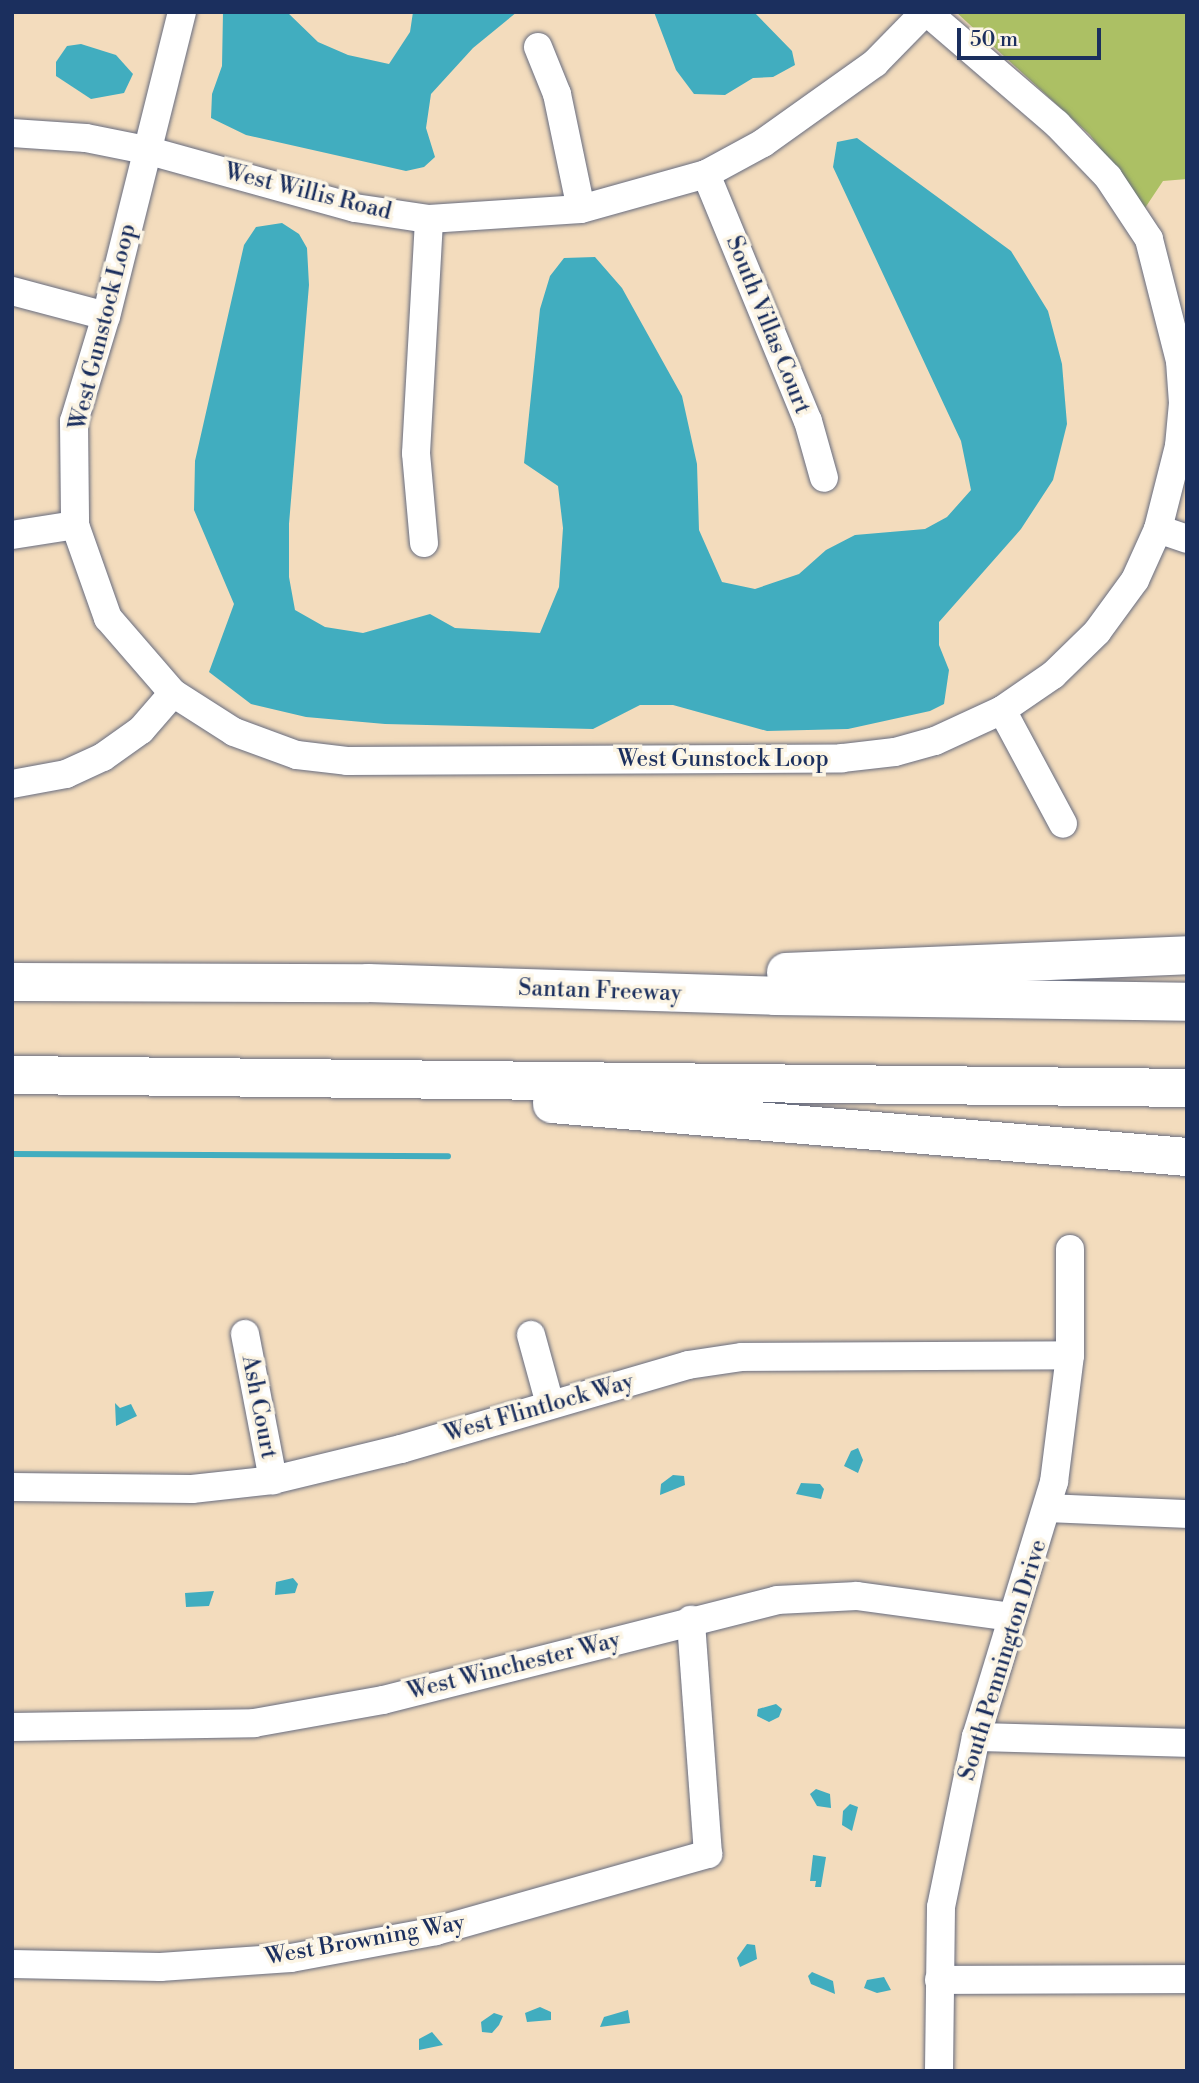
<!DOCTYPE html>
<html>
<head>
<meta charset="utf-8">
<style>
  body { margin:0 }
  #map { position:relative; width:1199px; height:2083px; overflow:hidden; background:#f3dcbd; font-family:"Libre Bodoni",serif }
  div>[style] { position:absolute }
  .green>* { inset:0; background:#acc064 }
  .water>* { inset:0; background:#41adbf }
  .stream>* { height:6px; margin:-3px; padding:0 3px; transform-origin:3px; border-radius:3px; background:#41adbf }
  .roads { filter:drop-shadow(0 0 2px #676c7f) drop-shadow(0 0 2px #676c7f) }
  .minor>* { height:28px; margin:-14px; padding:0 14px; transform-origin:14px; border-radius:14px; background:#fff }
  .highway>* { height:38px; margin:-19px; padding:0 19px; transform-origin:19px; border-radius:19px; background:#fff }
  span { translate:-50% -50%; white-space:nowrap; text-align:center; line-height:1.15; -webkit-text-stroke:7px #fcf5e5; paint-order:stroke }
  .street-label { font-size:23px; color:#1b2f5e }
  .frame { position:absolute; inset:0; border:14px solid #1b2f5e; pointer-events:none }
  .scale { position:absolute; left:957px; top:28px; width:144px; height:32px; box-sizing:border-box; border:4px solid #1b2f5e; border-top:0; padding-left:9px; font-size:21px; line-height:24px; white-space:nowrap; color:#1b2f5e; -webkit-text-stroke:5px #fcf5e5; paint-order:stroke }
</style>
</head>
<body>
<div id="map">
  <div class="green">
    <div style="clip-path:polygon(956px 12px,1187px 12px,1187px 179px,1163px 181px,1145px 208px,1090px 135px)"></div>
  </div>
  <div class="water">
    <div style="clip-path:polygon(223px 12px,287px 12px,318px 42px,348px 55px,389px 64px,410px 32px,413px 12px,517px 12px,473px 48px,431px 94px,426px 128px,435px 157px,424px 167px,406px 171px,246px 135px,211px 118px,212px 94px,222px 66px)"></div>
    <div style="clip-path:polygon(654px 12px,754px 12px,792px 51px,795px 65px,773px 77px,753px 78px,725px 95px,694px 94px,676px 70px)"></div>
    <div style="clip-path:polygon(81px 44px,116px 55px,133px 74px,124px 93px,91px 99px,56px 76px,56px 62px,67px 46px)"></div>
    <div style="clip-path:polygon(857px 138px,1011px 251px,1048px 311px,1062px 364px,1067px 424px,1053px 480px,1021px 529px,939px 622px,939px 645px,949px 670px,944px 704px,930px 711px,848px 729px,767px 731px,673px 705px,640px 705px,593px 729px,385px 724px,306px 717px,251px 704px,209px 672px,234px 604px,194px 510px,195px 461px,244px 245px,256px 227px,282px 223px,299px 234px,307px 248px,309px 285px,289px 524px,289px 577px,295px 610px,325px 627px,363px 633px,430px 614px,455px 628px,540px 633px,559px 587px,563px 528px,558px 486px,524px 463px,540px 309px,550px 276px,564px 258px,595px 257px,622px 288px,682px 396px,697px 464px,699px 530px,722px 582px,755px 589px,799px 574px,826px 550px,855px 535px,925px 529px,947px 517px,971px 490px,961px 441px,833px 167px,837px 142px)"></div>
    <div style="clip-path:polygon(115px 1403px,120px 1408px,131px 1404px,137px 1416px,116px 1426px)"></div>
    <div style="clip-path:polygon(858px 1448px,863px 1460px,858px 1473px,844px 1466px,851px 1451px)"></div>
    <div style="clip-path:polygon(673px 1475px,684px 1476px,685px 1485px,660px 1495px,661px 1484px)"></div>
    <div style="clip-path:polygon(801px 1483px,820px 1484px,824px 1489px,821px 1499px,796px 1494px)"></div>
    <div style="clip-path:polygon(293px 1578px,298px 1584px,295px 1593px,275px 1595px,276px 1582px)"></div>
    <div style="clip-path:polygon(214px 1591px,209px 1606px,186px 1607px,185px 1593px)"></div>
    <div style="clip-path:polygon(776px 1704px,782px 1709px,779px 1717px,769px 1722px,757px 1716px,758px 1709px)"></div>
    <div style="clip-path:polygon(816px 1789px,830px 1794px,831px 1808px,817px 1806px,810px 1794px)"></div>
    <div style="clip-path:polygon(850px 1804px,858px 1807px,852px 1831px,842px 1825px,843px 1811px)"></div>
    <div style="clip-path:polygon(813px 1855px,826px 1857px,821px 1887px,815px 1887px,816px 1881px,810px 1881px)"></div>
    <div style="clip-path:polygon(747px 1944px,755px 1945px,757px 1959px,740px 1967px,737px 1958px)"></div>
    <div style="clip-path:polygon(812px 1972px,833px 1981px,835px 1994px,811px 1984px,808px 1976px)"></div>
    <div style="clip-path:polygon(884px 1977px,891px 1990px,877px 1993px,864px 1988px,867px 1980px)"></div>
    <div style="clip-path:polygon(540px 2007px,551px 2012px,551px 2020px,527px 2022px,525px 2013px)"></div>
    <div style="clip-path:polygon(628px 2010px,630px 2023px,600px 2027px,604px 2017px)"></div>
    <div style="clip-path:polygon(494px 2013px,503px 2016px,499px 2025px,492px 2033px,482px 2032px,481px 2022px)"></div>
    <div style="clip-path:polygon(432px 2032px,443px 2045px,419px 2050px,419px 2039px)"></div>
  </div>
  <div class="stream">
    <div style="left:12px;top:1154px;width:436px;rotate:0.3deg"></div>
  </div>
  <div class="roads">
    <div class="minor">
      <div style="left:182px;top:12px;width:313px;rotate:104deg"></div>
      <div style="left:106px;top:316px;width:110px;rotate:106.9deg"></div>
      <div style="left:74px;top:421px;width:104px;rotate:89.4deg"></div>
      <div style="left:75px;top:525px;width:99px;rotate:70.5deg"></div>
      <div style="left:108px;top:618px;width:99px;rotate:49.1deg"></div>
      <div style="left:173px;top:693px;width:72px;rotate:32.6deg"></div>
      <div style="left:234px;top:732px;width:67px;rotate:20.1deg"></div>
      <div style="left:297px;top:755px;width:50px;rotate:6.8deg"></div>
      <div style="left:347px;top:761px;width:495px;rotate:-0.3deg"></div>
      <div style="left:842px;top:758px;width:53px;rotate:-6.5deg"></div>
      <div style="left:895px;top:752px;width:41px;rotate:-15.4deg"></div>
      <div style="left:935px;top:741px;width:74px;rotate:-24.8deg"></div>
      <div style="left:1002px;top:710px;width:62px;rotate:-34.5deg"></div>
      <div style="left:1053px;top:675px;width:62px;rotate:-44.3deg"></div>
      <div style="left:1097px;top:632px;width:64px;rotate:-53.8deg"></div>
      <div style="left:1135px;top:580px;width:56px;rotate:-65.7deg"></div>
      <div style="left:1158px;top:529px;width:86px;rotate:-75.8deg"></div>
      <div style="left:1179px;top:446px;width:43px;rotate:-84.7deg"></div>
      <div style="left:1183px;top:403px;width:42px;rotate:-94.1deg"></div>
      <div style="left:1180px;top:361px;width:126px;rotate:-104.3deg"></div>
      <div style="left:1149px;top:239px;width:74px;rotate:-123.5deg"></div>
      <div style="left:1108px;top:177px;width:74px;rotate:-133.9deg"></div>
      <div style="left:1057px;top:124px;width:172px;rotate:-139.3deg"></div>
      <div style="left:538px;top:47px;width:51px;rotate:68deg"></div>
      <div style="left:557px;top:94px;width:117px;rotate:78.2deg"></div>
      <div style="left:12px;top:133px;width:74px;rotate:3.9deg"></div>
      <div style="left:86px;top:138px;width:61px;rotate:11.3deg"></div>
      <div style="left:146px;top:150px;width:217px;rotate:15.5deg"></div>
      <div style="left:355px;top:208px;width:75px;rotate:8.5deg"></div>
      <div style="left:429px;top:219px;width:152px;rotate:-3.8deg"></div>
      <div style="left:581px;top:209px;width:130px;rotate:-15.6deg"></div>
      <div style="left:706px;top:174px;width:65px;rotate:-28.5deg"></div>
      <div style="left:763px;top:143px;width:138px;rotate:-35.5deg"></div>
      <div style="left:875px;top:63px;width:71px;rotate:-45.6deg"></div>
      <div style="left:706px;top:174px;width:267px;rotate:67.6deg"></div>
      <div style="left:808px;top:421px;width:59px;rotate:74.3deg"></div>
      <div style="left:12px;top:291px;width:97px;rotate:14.9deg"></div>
      <div style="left:1158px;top:529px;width:31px;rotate:19deg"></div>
      <div style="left:12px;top:535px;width:64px;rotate:-9deg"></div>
      <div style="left:424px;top:543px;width:90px;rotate:-95.1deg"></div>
      <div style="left:416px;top:453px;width:234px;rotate:-86.8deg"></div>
      <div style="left:1002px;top:710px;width:129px;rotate:61.8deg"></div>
      <div style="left:12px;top:784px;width:55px;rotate:-10.5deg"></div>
      <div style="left:66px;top:774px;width:41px;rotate:-24.7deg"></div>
      <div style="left:103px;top:757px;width:47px;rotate:-35.4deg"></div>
      <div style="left:141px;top:730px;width:49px;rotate:-49.1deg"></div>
      <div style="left:245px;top:1334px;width:149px;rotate:79.1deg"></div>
      <div style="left:531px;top:1335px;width:72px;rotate:74.6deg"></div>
      <div style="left:12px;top:1487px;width:180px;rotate:0.6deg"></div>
      <div style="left:192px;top:1489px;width:81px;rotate:-6.3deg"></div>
      <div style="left:273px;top:1480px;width:132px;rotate:-13.6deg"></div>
      <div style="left:401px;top:1449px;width:299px;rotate:-16.3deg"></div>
      <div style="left:688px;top:1365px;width:55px;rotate:-8.4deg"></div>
      <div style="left:742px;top:1357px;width:328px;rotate:-0.3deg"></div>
      <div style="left:1049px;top:1508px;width:138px;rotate:2.5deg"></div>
      <div style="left:12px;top:1727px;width:242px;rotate:-0.9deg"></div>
      <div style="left:254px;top:1723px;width:131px;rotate:-10.1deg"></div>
      <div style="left:383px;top:1700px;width:406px;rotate:-14.2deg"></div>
      <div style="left:777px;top:1600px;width:80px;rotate:-2.9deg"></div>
      <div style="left:857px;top:1596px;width:156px;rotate:7.7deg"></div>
      <div style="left:976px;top:1737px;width:211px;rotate:1.6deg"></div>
      <div style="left:12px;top:1964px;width:148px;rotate:1.2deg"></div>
      <div style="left:160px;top:1967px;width:131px;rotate:-3.9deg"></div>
      <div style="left:291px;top:1958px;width:147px;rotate:-10.5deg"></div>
      <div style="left:436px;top:1931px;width:283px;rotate:-15.8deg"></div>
      <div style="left:708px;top:1854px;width:235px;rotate:-94.2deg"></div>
      <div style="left:939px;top:1980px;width:248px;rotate:-0.2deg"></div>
      <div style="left:939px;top:2071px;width:164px;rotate:-89.3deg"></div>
      <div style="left:941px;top:1907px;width:174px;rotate:-78.4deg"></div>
      <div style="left:976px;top:1737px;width:267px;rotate:-73deg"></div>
      <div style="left:1054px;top:1482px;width:128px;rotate:-82.8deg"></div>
      <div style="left:1070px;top:1355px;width:106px;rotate:-90deg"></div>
    </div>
    <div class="highway">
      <div style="left:786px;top:972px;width:401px;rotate:-2.4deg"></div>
      <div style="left:12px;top:982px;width:356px;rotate:0.2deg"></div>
      <div style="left:368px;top:983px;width:407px;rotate:1.8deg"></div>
      <div style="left:775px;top:996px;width:412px;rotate:0.8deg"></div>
      <div style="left:12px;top:1075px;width:1175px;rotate:0.63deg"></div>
      <div style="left:552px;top:1104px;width:637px;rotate:4.77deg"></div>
    </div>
  </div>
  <div class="street-label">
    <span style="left:308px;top:192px;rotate:14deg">West Willis Road</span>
    <span style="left:768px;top:325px;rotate:68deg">South Villas Court</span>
    <span style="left:103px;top:327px;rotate:-76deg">West Gunstock Loop</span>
    <span style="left:723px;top:759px">West Gunstock Loop</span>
    <span style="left:600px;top:991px;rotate:2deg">Santan Freeway</span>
    <span style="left:259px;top:1407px;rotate:79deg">Ash Court</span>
    <span style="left:539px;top:1408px;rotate:-16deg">West Flintlock Way</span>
    <span style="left:1003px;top:1660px;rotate:-73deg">South Pennington Drive</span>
    <span style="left:514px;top:1666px;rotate:-14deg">West Winchester Way</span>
    <span style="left:365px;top:1940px;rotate:-10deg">West Browning Way</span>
  </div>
  <div class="frame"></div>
  <div class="scale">50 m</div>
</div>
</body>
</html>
